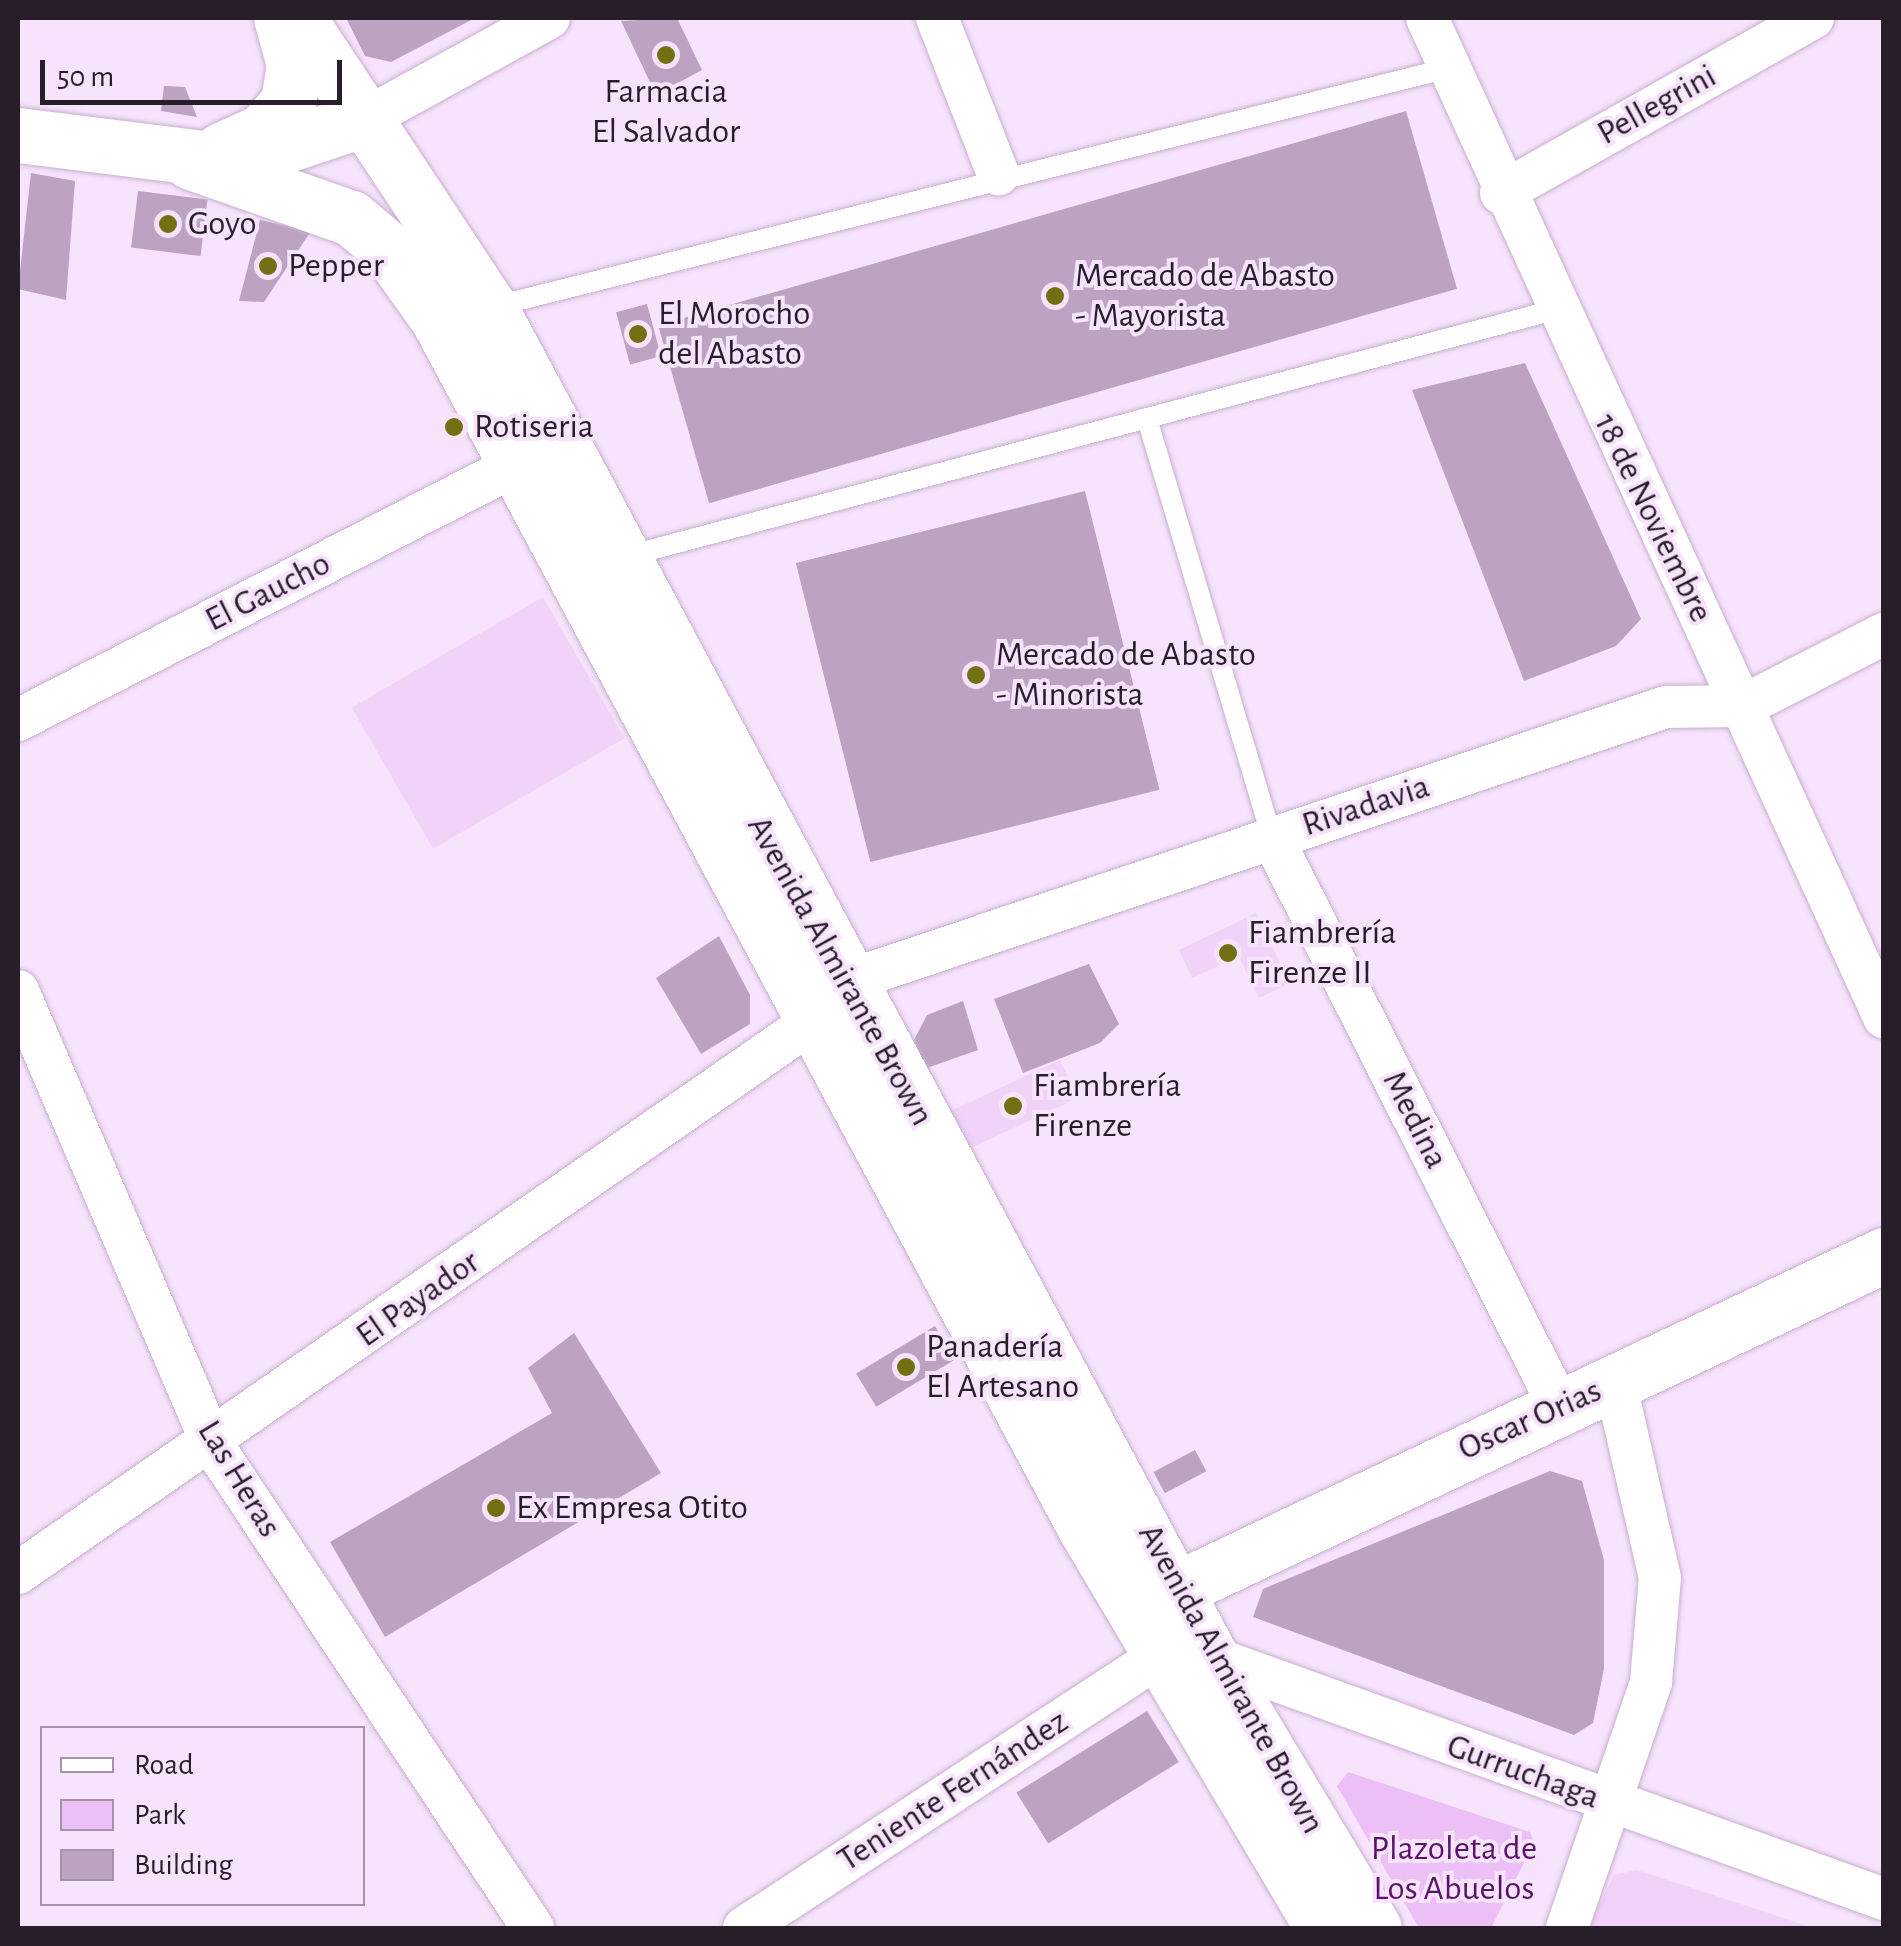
<!DOCTYPE html>
<html>
<head>
<meta charset="utf-8">
<style>
  body { margin:0 }
  #map { position:relative; width:1901px; height:1946px; overflow:hidden; background:#f7e3fc; font-family:"Alegreya Sans",sans-serif }
  div>[style] { position:absolute }
  .built>* { inset:0; background:#f1d3f9; transform-origin:0 0 }
  .green>* { inset:0; background:#ecbff7 }
  .building>* { inset:0; background:#bba3c1; transform-origin:0 0 }
  .roads { filter:drop-shadow(0 0 2px #c7afce) drop-shadow(0 0 2px #c7afce) }
  .lane>* { height:20px; margin:-10px; padding:0 10px; transform-origin:10px; border-radius:10px; background:#fff }
  .street>* { height:42px; margin:-21px; padding:0 21px; transform-origin:21px; border-radius:21px; background:#fff }
  .secondary>* { height:55px; margin:-27.5px; padding:0 27.5px; transform-origin:27.5px; border-radius:27.5px; background:#fff }
  .dots>* { width:28px; height:28px; translate:-50% -50%; box-sizing:border-box; border:5px solid #f7e3fc; border-radius:50% }
  span { translate:-50% -50%; white-space:nowrap; text-align:center; line-height:1.15; -webkit-text-stroke:8px #f7e3fc; paint-order:stroke }
  .poi-label { font-size:35px; color:#281e2a }
  .left { translate:0 -50%; text-align:left }
  .street-label { font-size:35px; color:#281e2a }
  .park-label { font-size:35px; color:#5b126b }
  .frame { position:absolute; inset:0; border:20px solid #281e2a; pointer-events:none }
  .legend { position:absolute; left:40px; top:1726px; width:325px; height:180px; box-sizing:border-box; background:#f7e3fc; border:2px solid #a494a8; margin:0; padding:12px 18px; list-style:none; font-size:30px; color:#281e2a }
  .legend li { display:flex; align-items:center; gap:20px; height:50px }
  .legend b { width:50px; border:2px solid #a494a8 }
  .scale { position:absolute; left:40px; top:60px; width:302px; height:45px; box-sizing:border-box; border:5px solid #281e2a; border-top:0; padding-left:12px; font-size:30px; line-height:35px; white-space:nowrap; color:#281e2a; -webkit-text-stroke:8px #f7e3fc; paint-order:stroke }
</style>
</head>
<body>
<div id="map">
  <div class="built">
    <div style="left:543px;top:597px;width:163px;height:221px;rotate:60deg"></div>
    <div style="clip-path:polygon(1256px 913px,1290px 983px,1259px 998px,1239px 957px,1192px 978px,1179px 950px)"></div>
    <div style="left:1060px;top:1060px;width:42px;height:123px;rotate:65deg"></div>
    <div style="clip-path:polygon(1637px 1870px,1814px 1928px,1588px 1928px,1614px 1875px)"></div>
  </div>
  <div class="green">
    <div style="clip-path:polygon(1348px 1772px,1530px 1832px,1534px 1843px,1491px 1928px,1419px 1928px,1337px 1786px)"></div>
  </div>
  <div class="building">
    <div style="clip-path:polygon(346px 18px,475px 18px,391px 62px,365px 56px)"></div>
    <div style="clip-path:polygon(677px 18px,702px 70px,656px 95px,621px 21px)"></div>
    <div style="clip-path:polygon(164px 86px,185px 87px,197px 117px,161px 111px)"></div>
    <div style="left:1406px;top:111px;width:185px;height:778px;rotate:74deg"></div>
    <div style="clip-path:polygon(31px 173px,75px 181px,66px 300px,18px 289px)"></div>
    <div style="left:138px;top:191px;width:70px;height:57px;rotate:7deg"></div>
    <div style="clip-path:polygon(260px 220px,311px 231px,264px 302px,239px 301px)"></div>
    <div style="left:647px;top:304px;width:54px;height:32px;rotate:75deg"></div>
    <div style="clip-path:polygon(1525px 363px,1641px 619px,1616px 646px,1524px 681px,1412px 390px)"></div>
    <div style="left:1085px;top:491px;width:308px;height:298px;rotate:76deg"></div>
    <div style="clip-path:polygon(719px 936px,750px 995px,750px 1024px,701px 1054px,656px 978px)"></div>
    <div style="clip-path:polygon(1089px 964px,1119px 1024px,1100px 1043px,1023px 1073px,994px 999px)"></div>
    <div style="clip-path:polygon(963px 1001px,978px 1050px,924px 1069px,914px 1040px,927px 1015px)"></div>
    <div style="left:935px;top:1326px;width:39px;height:92px;rotate:59deg"></div>
    <div style="clip-path:polygon(574px 1333px,661px 1473px,385px 1637px,330px 1542px,552px 1413px,528px 1368px)"></div>
    <div style="left:1195px;top:1450px;width:24px;height:47px;rotate:62deg"></div>
    <div style="clip-path:polygon(1550px 1471px,1582px 1481px,1604px 1560px,1604px 1669px,1593px 1723px,1574px 1735px,1253px 1617px,1263px 1589px)"></div>
    <div style="left:1147px;top:1711px;width:60px;height:154px;rotate:58deg"></div>
  </div>
  <div class="roads">
    <div class="lane">
      <div style="left:492px;top:307px;width:986px;rotate:-14.02deg"></div>
      <div style="left:1148px;top:422px;width:433px;rotate:73.4deg"></div>
      <div style="left:624px;top:557px;width:962px;rotate:-14.87deg"></div>
    </div>
    <div class="street">
      <div style="left:937px;top:18px;width:168px;rotate:68.6deg"></div>
      <div style="left:1427px;top:18px;width:1099px;rotate:65.42deg"></div>
      <div style="left:365px;top:119px;width:210px;rotate:-28.8deg"></div>
      <div style="left:1501px;top:193px;width:358px;rotate:-29.3deg"></div>
      <div style="left:18px;top:720px;width:562px;rotate:-27.11deg"></div>
      <div style="left:1272px;top:837px;width:635px;rotate:63.23deg"></div>
      <div style="left:18px;top:991px;width:493px;rotate:66.8deg"></div>
      <div style="left:212px;top:1444px;width:581px;rotate:56.45deg"></div>
      <div style="left:18px;top:1573px;width:971px;rotate:-34.77deg"></div>
      <div style="left:816px;top:1019px;width:46px;rotate:-52.9deg"></div>
      <div style="left:844px;top:982px;width:867px;rotate:-18.5deg"></div>
      <div style="left:1666px;top:707px;width:77px;rotate:-0.7deg"></div>
      <div style="left:1743px;top:706px;width:158px;rotate:-27.1deg"></div>
      <div style="left:744px;top:1928px;width:500px;rotate:-33.2deg"></div>
      <div style="left:1162px;top:1654px;width:49px;rotate:3.5deg"></div>
      <div style="left:1211px;top:1657px;width:715px;rotate:19.78deg"></div>
      <div style="left:1567px;top:1928px;width:260px;rotate:-71.1deg"></div>
      <div style="left:1651px;top:1682px;width:104px;rotate:-85.1deg"></div>
      <div style="left:1660px;top:1578px;width:201px;rotate:-102.9deg"></div>
    </div>
    <div class="secondary">
      <div style="left:298px;top:18px;width:348px;rotate:56.5deg"></div>
      <div style="left:490px;top:308px;width:1530px;rotate:61.88deg"></div>
      <div style="left:1211px;top:1657px;width:316px;rotate:59deg"></div>
      <div style="left:18px;top:135px;width:219px;rotate:7.1deg"></div>
      <div style="left:235px;top:162px;width:137px;rotate:-18.3deg"></div>
      <div style="left:221px;top:150px;width:46px;rotate:-24.3deg"></div>
      <div style="left:263px;top:131px;width:38px;rotate:-49deg"></div>
      <div style="left:288px;top:102px;width:38px;rotate:-81deg"></div>
      <div style="left:294px;top:64px;width:48px;rotate:-105.8deg"></div>
      <div style="left:191px;top:162px;width:170px;rotate:19.3deg"></div>
      <div style="left:351px;top:218px;width:48px;rotate:40deg"></div>
      <div style="left:388px;top:249px;width:86px;rotate:54.5deg"></div>
      <div style="left:438px;top:319px;width:1369px;rotate:61.84deg"></div>
      <div style="left:1084px;top:1526px;width:468px;rotate:59.3deg"></div>
      <div style="left:1142px;top:1593px;width:37px;rotate:-8deg"></div>
      <div style="left:1179px;top:1588px;width:780px;rotate:-25.28deg"></div>
    </div>
  </div>
  <div class="dots">
    <div style="left:666px;top:55px;background:#717013"></div>
    <div style="left:168px;top:224px;background:#717013"></div>
    <div style="left:268px;top:266px;background:#717013"></div>
    <div style="left:1055px;top:296px;background:#717013"></div>
    <div style="left:638px;top:334px;background:#717013"></div>
    <div style="left:454px;top:427px;background:#717013"></div>
    <div style="left:976px;top:675px;background:#717013"></div>
    <div style="left:1228px;top:953px;background:#717013"></div>
    <div style="left:1013px;top:1106px;background:#717013"></div>
    <div style="left:906px;top:1367px;background:#717013"></div>
    <div style="left:496px;top:1508px;background:#717013"></div>
  </div>
  <div class="poi-label">
    <span style="left:666px;top:112px">Farmacia<br>El Salvador</span>
    <span class="left" style="left:188px;top:224px">Goyo</span>
    <span class="left" style="left:288px;top:266px">Pepper</span>
    <span class="left" style="left:1075px;top:296px">Mercado de Abasto<br>- Mayorista</span>
    <span class="left" style="left:658px;top:334px">El Morocho<br>del Abasto</span>
    <span class="left" style="left:474px;top:427px">Rotiseria</span>
    <span class="left" style="left:996px;top:675px">Mercado de Abasto<br>- Minorista</span>
    <span class="left" style="left:1248px;top:953px">Fiambrería<br>Firenze II</span>
    <span class="left" style="left:1033px;top:1106px">Fiambrería<br>Firenze</span>
    <span class="left" style="left:926px;top:1367px">Panadería<br>El Artesano</span>
    <span class="left" style="left:516px;top:1508px">Ex Empresa Otito</span>
  </div>
  <div class="street-label">
    <span style="left:1657px;top:105px;rotate:-29deg">Pellegrini</span>
    <span style="left:1653px;top:518px;rotate:64deg">18 de Noviembre</span>
    <span style="left:268px;top:592px;rotate:-27deg">El Gaucho</span>
    <span style="left:1366px;top:806px;rotate:-18deg">Rivadavia</span>
    <span style="left:840px;top:971px;rotate:61deg">Avenida Almirante Brown</span>
    <span style="left:1415px;top:1120px;rotate:63deg">Medina</span>
    <span style="left:418px;top:1299px;rotate:-35deg">El Payador</span>
    <span style="left:1530px;top:1420px;rotate:-24deg">Oscar Orias</span>
    <span style="left:239px;top:1479px;rotate:59deg">Las Heras</span>
    <span style="left:1231px;top:1679px;rotate:61deg">Avenida Almirante Brown</span>
    <span style="left:1523px;top:1772px;rotate:20deg">Gurruchaga</span>
    <span style="left:953px;top:1791px;rotate:-33deg">Teniente Fernández</span>
  </div>
  <div class="park-label">
    <span style="left:1454px;top:1869px">Plazoleta de<br>Los Abuelos</span>
  </div>
  <div class="frame"></div>
  <ul class="legend">
  <li><b style="height:12px;background:#fff"></b>Road</li>
  <li><b style="height:28px;background:#ecbff7"></b>Park</li>
  <li><b style="height:28px;background:#bba3c1"></b>Building</li>
  </ul>
  <div class="scale">50 m</div>
</div>
</body>
</html>
